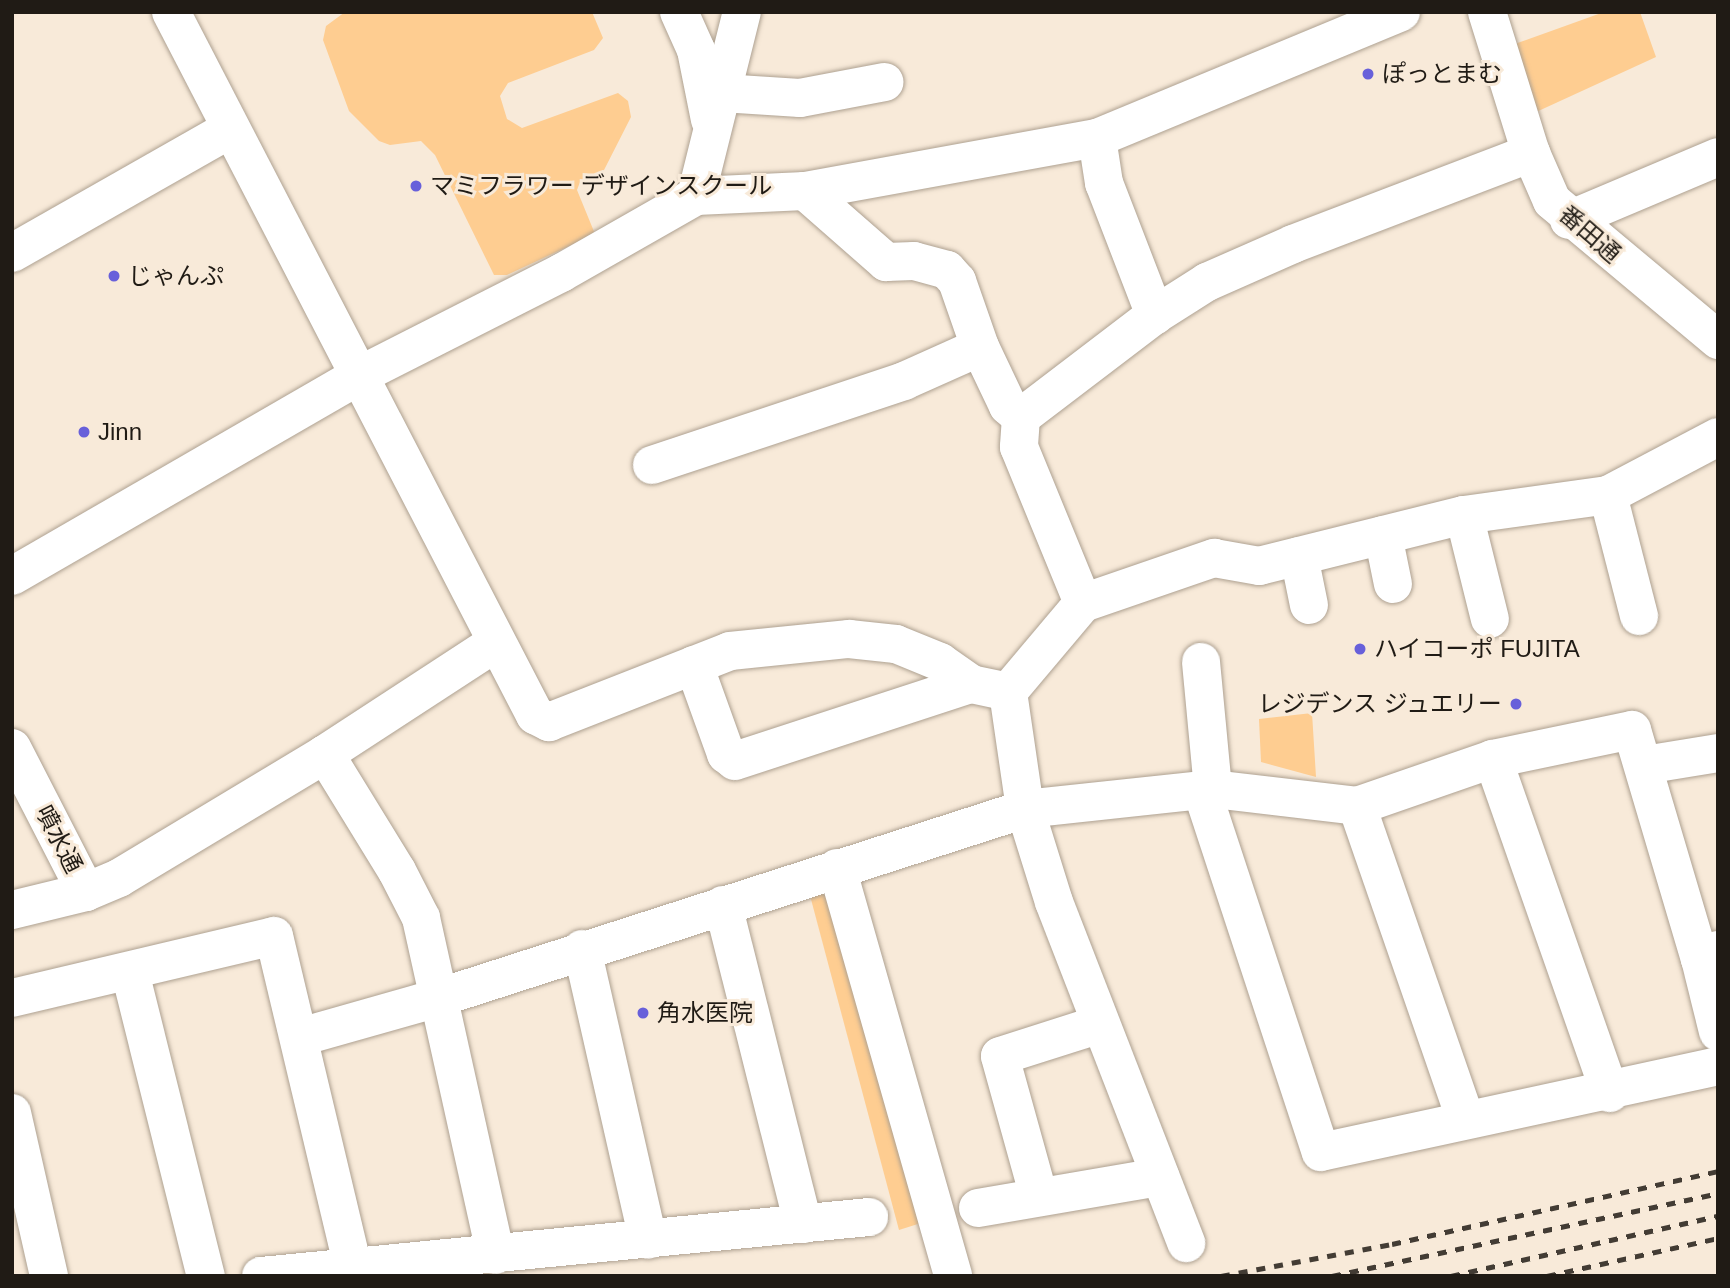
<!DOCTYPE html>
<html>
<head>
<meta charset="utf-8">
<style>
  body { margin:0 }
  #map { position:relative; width:1730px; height:1288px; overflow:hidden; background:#f8ead9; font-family:Arial,"Noto Sans JP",sans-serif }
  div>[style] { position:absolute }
  .green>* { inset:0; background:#fecd91 }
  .roads { filter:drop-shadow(0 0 2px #aea191) drop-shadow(0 0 2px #aea191) }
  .minor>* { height:38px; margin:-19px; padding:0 19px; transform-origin:19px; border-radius:19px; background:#fff }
  .rail>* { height:5px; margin-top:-2.5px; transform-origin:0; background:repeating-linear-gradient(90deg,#433c34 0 9px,transparent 0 18px) }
  .dots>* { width:19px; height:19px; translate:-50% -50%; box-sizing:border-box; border:4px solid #f8ead9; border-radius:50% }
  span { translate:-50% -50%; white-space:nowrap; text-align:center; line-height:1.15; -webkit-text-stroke:6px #f8ead9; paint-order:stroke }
  .poi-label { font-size:24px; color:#201b15 }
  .left { translate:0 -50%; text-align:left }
  .right { translate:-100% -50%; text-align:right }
  .street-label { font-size:24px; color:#201b15 }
  .frame { position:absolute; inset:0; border:14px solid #201b15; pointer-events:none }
</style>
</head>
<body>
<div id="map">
  <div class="green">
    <div style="clip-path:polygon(345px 12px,592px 12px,603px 38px,594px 50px,508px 83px,500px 96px,507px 119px,522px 128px,618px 93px,628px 101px,631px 117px,603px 172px,580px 182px,577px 190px,595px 234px,507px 275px,494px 275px,435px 155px,421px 141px,390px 145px,379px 141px,349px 111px,323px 40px,326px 26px)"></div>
    <div style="clip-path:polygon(1604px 12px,1640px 12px,1656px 57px,1534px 113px,1509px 46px)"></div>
    <div style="clip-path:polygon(1312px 713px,1316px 777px,1261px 762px,1259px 719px)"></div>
    <div style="clip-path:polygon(827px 883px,921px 1223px,899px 1230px,808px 888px)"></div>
  </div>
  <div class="roads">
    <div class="minor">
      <div style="left:171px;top:12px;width:792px;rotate:62.63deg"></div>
      <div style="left:535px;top:715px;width:16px;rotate:27deg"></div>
      <div style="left:549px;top:722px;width:194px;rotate:-21.4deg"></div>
      <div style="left:730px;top:651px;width:120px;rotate:-5.8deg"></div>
      <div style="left:849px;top:639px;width:47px;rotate:6.1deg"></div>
      <div style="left:896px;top:644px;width:48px;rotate:22.2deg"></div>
      <div style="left:940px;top:662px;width:38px;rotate:35deg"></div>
      <div style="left:971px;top:684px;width:38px;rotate:12deg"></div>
      <div style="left:1008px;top:692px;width:118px;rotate:81.7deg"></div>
      <div style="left:1025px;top:809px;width:97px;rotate:72.7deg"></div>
      <div style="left:1054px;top:902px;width:366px;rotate:68.8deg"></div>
      <div style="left:679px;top:12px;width:42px;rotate:65.9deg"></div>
      <div style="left:696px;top:50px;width:71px;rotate:78.7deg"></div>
      <div style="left:1487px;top:12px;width:148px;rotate:72.7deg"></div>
      <div style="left:1531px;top:153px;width:52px;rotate:66.4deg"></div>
      <div style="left:1552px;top:201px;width:217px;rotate:39.9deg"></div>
      <div style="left:722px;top:93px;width:78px;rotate:3.7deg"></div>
      <div style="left:800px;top:98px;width:86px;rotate:-10.7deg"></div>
      <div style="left:1097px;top:138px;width:46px;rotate:81.2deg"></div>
      <div style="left:1104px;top:183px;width:142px;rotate:68.9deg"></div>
      <div style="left:805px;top:191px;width:108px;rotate:41.2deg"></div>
      <div style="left:886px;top:262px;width:28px;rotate:-2deg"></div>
      <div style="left:914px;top:261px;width:34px;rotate:15deg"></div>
      <div style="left:947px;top:270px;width:15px;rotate:48deg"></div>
      <div style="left:957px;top:281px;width:70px;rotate:70.8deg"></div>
      <div style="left:980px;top:347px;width:65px;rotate:64.6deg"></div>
      <div style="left:1008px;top:406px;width:17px;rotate:40deg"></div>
      <div style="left:1021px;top:417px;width:30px;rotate:94deg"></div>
      <div style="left:1019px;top:447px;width:169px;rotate:67.7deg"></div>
      <div style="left:696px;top:196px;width:190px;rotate:-76deg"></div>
      <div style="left:1569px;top:220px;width:162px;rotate:-22.9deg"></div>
      <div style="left:12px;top:253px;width:251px;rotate:-29.6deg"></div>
      <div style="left:1021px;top:417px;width:168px;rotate:-37.3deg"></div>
      <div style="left:1155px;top:315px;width:62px;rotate:-32.4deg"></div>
      <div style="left:1207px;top:282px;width:94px;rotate:-23.8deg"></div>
      <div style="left:1293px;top:244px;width:255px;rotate:-20.9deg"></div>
      <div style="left:652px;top:465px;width:266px;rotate:-18.4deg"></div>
      <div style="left:904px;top:381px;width:83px;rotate:-24.1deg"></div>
      <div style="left:1608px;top:495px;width:125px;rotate:75.6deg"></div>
      <div style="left:1464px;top:515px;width:107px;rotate:76deg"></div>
      <div style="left:1383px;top:535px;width:50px;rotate:78.5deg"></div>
      <div style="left:1299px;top:556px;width:50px;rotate:78.5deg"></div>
      <div style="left:12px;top:576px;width:400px;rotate:-30deg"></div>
      <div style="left:358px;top:376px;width:228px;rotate:-26.9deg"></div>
      <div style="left:561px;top:273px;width:155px;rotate:-29.7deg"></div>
      <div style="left:696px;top:196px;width:109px;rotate:-2.6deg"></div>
      <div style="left:805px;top:191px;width:297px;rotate:-10.3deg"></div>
      <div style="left:1097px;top:138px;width:329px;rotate:-22.5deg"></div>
      <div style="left:1201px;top:662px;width:128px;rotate:84.6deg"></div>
      <div style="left:694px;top:665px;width:95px;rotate:70.2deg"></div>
      <div style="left:726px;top:754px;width:11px;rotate:38deg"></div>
      <div style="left:735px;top:761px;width:248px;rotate:-18.1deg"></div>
      <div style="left:1008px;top:692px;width:116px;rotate:-49.9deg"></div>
      <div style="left:1083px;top:603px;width:139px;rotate:-19deg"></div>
      <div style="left:1214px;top:558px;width:46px;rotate:10.1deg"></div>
      <div style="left:1259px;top:566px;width:211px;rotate:-14deg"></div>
      <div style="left:1464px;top:515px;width:145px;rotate:-7.9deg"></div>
      <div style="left:1608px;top:495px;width:124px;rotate:-27.8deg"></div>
      <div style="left:12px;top:748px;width:162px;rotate:62.8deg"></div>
      <div style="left:325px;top:754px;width:137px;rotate:58.4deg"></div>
      <div style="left:397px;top:871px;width:53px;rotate:62.9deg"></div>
      <div style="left:421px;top:918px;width:345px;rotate:77.5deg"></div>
      <div style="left:1493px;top:759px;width:354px;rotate:70.7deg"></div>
      <div style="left:1645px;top:765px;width:74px;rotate:-9.3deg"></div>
      <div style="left:1202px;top:791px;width:380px;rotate:71.8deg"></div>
      <div style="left:1321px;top:1152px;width:406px;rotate:-12.2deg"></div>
      <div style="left:1357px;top:806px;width:330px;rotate:70.9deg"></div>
      <div style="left:837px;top:868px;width:424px;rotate:74.1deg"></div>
      <div style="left:723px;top:905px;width:329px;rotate:75.9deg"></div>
      <div style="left:12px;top:910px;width:76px;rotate:-13.7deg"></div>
      <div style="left:86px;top:892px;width:36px;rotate:-23deg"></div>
      <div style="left:119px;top:878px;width:240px;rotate:-31deg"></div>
      <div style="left:325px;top:754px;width:203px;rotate:-33.1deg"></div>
      <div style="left:582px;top:949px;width:298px;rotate:77.2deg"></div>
      <div style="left:1700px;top:959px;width:75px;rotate:76.1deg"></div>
      <div style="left:130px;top:972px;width:313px;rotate:76deg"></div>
      <div style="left:12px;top:998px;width:269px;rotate:-13.3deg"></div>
      <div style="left:274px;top:936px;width:341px;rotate:76.6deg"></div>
      <div style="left:300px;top:1037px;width:143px;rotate:-15.8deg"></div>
      <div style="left:438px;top:998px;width:617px;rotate:-17.85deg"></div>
      <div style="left:1025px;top:809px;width:189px;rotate:-6.1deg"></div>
      <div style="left:1213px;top:789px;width:145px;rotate:6.7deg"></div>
      <div style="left:1357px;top:806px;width:144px;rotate:-19.1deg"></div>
      <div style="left:1493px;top:759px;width:142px;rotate:-11.8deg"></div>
      <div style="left:1632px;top:730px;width:239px;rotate:73.5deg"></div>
      <div style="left:1700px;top:959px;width:20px;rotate:-27deg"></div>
      <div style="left:12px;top:1113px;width:167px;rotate:77.2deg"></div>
      <div style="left:1039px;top:1197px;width:146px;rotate:-105.5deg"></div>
      <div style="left:1000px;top:1056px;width:105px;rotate:-17.7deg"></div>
      <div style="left:978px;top:1208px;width:185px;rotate:-9.7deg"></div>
      <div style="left:261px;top:1276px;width:611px;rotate:-5.54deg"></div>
    </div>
  </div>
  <div class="rail">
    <div style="left:1221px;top:1276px;width:174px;rotate:-10.6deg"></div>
    <div style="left:1392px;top:1244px;width:334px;rotate:-12.6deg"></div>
    <div style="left:1332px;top:1276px;width:395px;rotate:-12.1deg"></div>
    <div style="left:1451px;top:1276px;width:274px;rotate:-12.7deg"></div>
    <div style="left:1547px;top:1276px;width:175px;rotate:-12.5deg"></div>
  </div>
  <div class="dots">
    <div style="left:1368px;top:74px;background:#6860da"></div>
    <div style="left:416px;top:186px;background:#6860da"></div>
    <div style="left:114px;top:276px;background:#6860da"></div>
    <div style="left:84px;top:432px;background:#6860da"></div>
    <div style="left:1360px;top:649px;background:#6860da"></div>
    <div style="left:1516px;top:704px;background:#6860da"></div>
    <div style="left:643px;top:1013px;background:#6860da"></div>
  </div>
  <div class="poi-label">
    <span class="left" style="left:1382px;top:74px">ぽっとまむ</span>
    <span class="left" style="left:430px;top:186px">マミフラワー デザインスクール</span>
    <span class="left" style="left:128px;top:276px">じゃんぷ</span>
    <span class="left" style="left:98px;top:432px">Jinn</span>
    <span class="left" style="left:1374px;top:649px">ハイコーポ FUJITA</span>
    <span class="right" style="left:1502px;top:704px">レジデンス ジュエリー</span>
    <span class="left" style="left:657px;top:1013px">角水医院</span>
  </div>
  <div class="street-label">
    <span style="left:1590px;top:234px;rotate:41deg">番田通</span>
    <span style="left:59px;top:839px;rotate:63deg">噴水通</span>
  </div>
  <div class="frame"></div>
</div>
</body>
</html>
